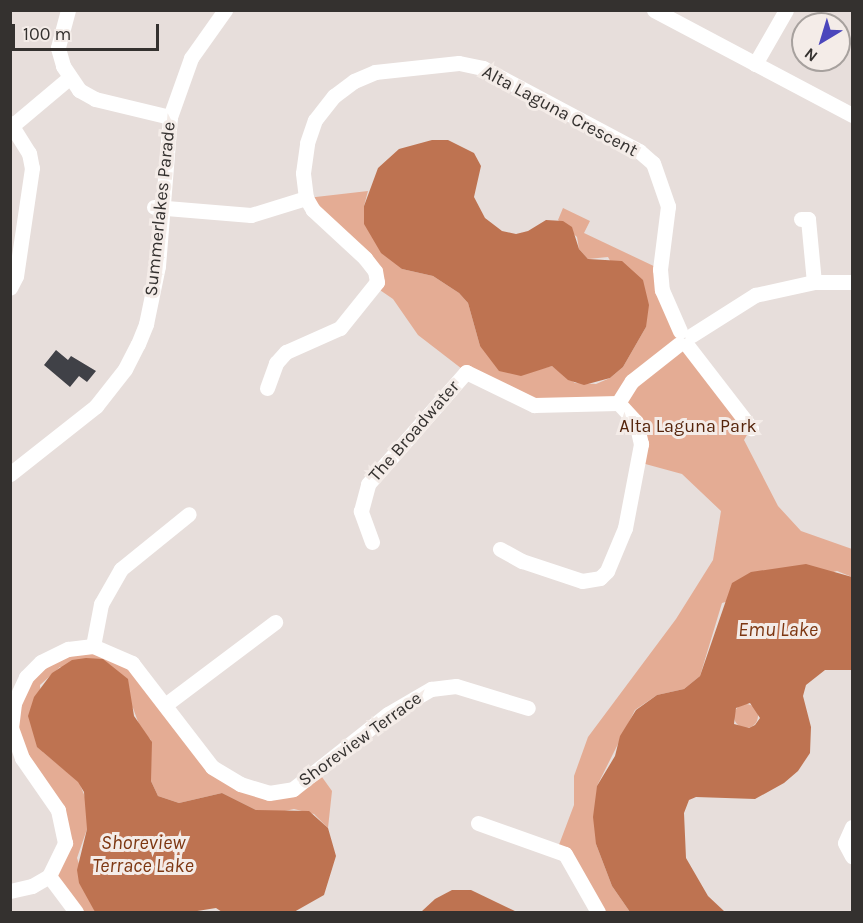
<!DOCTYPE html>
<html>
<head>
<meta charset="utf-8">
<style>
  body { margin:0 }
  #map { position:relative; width:863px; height:923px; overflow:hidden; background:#e7dedb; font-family:Karla,sans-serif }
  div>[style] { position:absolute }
  .green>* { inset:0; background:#e4ac94 }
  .round { border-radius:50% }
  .water>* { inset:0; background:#be7351 }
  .building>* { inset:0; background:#404147 }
  .minor>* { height:15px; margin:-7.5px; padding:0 7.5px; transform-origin:7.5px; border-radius:7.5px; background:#fff }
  span { translate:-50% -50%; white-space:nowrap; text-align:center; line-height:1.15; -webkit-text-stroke:6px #f4ece8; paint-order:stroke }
  .street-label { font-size:18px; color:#34312f }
  .park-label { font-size:18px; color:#55240b }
  .water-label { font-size:20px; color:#7d3712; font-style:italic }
  .frame { position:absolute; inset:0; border:12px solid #34312f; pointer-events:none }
  .north { position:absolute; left:791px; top:12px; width:60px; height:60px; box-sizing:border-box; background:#f4ece8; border:2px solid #a7a19e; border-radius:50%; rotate:218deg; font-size:16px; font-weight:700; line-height:24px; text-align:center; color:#34312f }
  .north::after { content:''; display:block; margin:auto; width:21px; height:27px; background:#4b46bc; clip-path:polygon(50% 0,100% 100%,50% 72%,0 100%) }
  .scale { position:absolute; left:12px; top:24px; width:147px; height:27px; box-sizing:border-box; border:3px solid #34312f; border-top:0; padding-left:8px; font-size:18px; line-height:21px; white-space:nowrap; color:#34312f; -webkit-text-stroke:4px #f4ece8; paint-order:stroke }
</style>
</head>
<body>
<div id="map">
  <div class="green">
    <div style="clip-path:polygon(368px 191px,364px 206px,402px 269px,433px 276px,459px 293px,468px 303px,480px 346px,536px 370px,552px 366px,575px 383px,596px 384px,610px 378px,623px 367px,646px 327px,608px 257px,588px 259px,579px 249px,577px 237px,558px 220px,563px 208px,590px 221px,584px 233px,660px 269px,678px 334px,751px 428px,744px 440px,778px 506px,801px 531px,852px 549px,852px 577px,837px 571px,722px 603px,700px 676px,684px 689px,657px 695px,635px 710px,597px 786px,596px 844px,612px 886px,630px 912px,598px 912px,557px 850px,574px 805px,574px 776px,588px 737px,676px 619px,713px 560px,721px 511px,682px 474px,638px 462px,641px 444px,618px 404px,555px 408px,466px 372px,418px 335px,393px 299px,374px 286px,377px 282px,307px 198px)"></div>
    <div style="clip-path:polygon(73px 647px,122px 656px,202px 757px,269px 793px,317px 770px,332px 791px,328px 828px,314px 814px,294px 809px,271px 814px,256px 810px,222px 793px,179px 803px,158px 796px,151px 781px,151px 740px,141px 730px,133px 708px,60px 667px,40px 685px,43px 752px,79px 782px,87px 802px,87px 829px,77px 858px,95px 912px,76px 912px,49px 876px,65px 831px,29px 770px,12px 716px,22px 684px)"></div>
    <div class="round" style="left:734px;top:704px;width:24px;height:24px"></div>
  </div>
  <div class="water">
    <div style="clip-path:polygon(432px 140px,448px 140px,474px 153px,481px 166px,474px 197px,485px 218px,502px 231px,516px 234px,528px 231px,546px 220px,563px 221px,572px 227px,579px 249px,588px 259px,622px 261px,643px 280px,649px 305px,646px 327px,623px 367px,610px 378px,584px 385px,568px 380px,552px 366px,521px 376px,499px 371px,480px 346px,468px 303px,459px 293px,433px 276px,402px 269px,381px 253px,364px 224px,364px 206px,378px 168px,399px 149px)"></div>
    <div style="clip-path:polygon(evenodd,806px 564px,852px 577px,852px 670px,825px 670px,806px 685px,803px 696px,811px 727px,810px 753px,798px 771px,784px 783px,755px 799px,696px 797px,689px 800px,684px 813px,686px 858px,708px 896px,725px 912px,630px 912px,612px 886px,596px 844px,593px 817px,597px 786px,615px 756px,620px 736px,636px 710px,657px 695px,684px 689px,700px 676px,732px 583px,751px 572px,806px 564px,750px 703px,760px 718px,755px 725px,749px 728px,734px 724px,736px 708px,750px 703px)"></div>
    <div style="clip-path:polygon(86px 658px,103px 659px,128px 679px,134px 716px,152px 742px,151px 781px,158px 796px,179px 803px,222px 793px,256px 810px,309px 811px,328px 828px,336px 856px,324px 895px,294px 912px,222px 912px,216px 908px,191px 912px,95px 912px,79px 883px,77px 870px,87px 829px,84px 792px,78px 782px,37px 747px,28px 716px,34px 697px,52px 673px,72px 660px)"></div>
    <div style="clip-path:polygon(452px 890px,471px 890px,517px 912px,421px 912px,435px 899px)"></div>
  </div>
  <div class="building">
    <div style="clip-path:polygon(56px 350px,68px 360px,71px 356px,96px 371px,87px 382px,79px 376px,70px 387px,44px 365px)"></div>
  </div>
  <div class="minor">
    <div style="left:68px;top:10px;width:39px;rotate:105deg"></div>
    <div style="left:58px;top:48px;width:19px;rotate:74deg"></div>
    <div style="left:63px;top:66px;width:29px;rotate:56deg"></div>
    <div style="left:79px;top:90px;width:18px;rotate:29deg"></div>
    <div style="left:95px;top:99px;width:77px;rotate:13.5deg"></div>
    <div style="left:654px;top:10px;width:224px;rotate:27.9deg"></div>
    <div style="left:755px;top:64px;width:62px;rotate:-60.1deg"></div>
    <div style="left:10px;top:123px;width:36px;rotate:58deg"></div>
    <div style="left:29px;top:153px;width:15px;rotate:79deg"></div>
    <div style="left:32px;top:168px;width:109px;rotate:98.4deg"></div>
    <div style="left:16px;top:276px;width:13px;rotate:117deg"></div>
    <div style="left:13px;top:125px;width:73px;rotate:-40deg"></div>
    <div style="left:154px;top:207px;width:97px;rotate:4.7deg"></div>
    <div style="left:251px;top:215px;width:58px;rotate:-17.2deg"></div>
    <div style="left:801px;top:219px;width:7px"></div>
    <div style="left:808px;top:219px;width:63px;rotate:84.6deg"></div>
    <div style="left:692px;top:335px;width:75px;rotate:-32.4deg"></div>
    <div style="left:755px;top:295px;width:60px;rotate:-12.4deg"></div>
    <div style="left:814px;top:282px;width:38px"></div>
    <div style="left:687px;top:345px;width:105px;rotate:52.4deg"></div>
    <div style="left:267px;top:388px;width:27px;rotate:-70deg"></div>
    <div style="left:276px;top:363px;width:15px;rotate:-48deg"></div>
    <div style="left:286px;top:352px;width:59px;rotate:-24deg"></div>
    <div style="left:340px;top:328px;width:59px;rotate:-51.2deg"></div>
    <div style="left:377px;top:282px;width:11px;rotate:-100deg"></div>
    <div style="left:375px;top:271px;width:16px;rotate:-128deg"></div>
    <div style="left:365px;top:258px;width:71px;rotate:-137.3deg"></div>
    <div style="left:313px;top:210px;width:14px;rotate:-120deg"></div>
    <div style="left:306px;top:198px;width:25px;rotate:-97deg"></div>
    <div style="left:303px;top:173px;width:30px;rotate:-82deg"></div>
    <div style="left:307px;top:143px;width:24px;rotate:-71deg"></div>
    <div style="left:315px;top:120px;width:31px;rotate:-52deg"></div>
    <div style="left:334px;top:96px;width:25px;rotate:-37deg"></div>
    <div style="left:354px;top:81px;width:23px;rotate:-23deg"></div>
    <div style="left:375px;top:72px;width:84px;rotate:-6.1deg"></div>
    <div style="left:459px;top:63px;width:25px;rotate:12deg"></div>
    <div style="left:483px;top:68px;width:177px;rotate:28deg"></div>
    <div style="left:639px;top:151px;width:18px;rotate:41deg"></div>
    <div style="left:653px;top:163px;width:46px;rotate:70.8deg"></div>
    <div style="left:668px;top:206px;width:64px;rotate:97.2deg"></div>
    <div style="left:660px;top:269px;width:21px;rotate:85deg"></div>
    <div style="left:662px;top:290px;width:45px;rotate:66.3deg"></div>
    <div style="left:10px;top:474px;width:110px;rotate:-38.3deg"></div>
    <div style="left:96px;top:406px;width:47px;rotate:-51.9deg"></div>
    <div style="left:125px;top:369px;width:28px;rotate:-63deg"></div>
    <div style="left:138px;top:344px;width:22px;rotate:-68deg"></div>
    <div style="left:146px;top:324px;width:59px;rotate:-78.3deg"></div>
    <div style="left:158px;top:266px;width:149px;rotate:-85.4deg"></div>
    <div style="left:170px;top:117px;width:63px;rotate:-70.4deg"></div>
    <div style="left:191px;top:58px;width:59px;rotate:-54.7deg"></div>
    <div style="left:372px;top:542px;width:33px;rotate:-110deg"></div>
    <div style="left:361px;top:511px;width:28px;rotate:-75deg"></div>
    <div style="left:368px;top:484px;width:149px;rotate:-48.8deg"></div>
    <div style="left:466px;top:372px;width:76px;rotate:25.9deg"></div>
    <div style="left:534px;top:405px;width:84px;rotate:-1.4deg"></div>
    <div style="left:618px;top:403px;width:26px;rotate:-58deg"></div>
    <div style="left:632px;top:381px;width:60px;rotate:-38.2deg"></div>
    <div style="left:500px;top:549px;width:25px;rotate:29deg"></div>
    <div style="left:522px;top:561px;width:63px;rotate:18.4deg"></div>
    <div style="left:582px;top:581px;width:18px;rotate:-9deg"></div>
    <div style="left:600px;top:578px;width:10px;rotate:-45deg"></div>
    <div style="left:607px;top:571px;width:47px;rotate:-67.3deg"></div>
    <div style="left:625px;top:528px;width:86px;rotate:-79.2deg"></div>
    <div style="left:641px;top:444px;width:23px;rotate:-103deg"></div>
    <div style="left:636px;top:422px;width:26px;rotate:-133deg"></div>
    <div style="left:93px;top:646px;width:43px;rotate:-79.2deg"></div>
    <div style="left:101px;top:604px;width:40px;rotate:-60.3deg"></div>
    <div style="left:121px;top:569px;width:87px;rotate:-39deg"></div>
    <div style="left:165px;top:705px;width:138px;rotate:-37deg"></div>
    <div style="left:478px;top:823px;width:92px;rotate:19.6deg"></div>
    <div style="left:565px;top:854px;width:67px;rotate:60.4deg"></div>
    <div style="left:852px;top:827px;width:17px;rotate:114deg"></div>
    <div style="left:845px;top:843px;width:15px;rotate:62deg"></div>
    <div style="left:49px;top:876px;width:45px;rotate:53.1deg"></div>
    <div style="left:10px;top:891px;width:23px;rotate:-13deg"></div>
    <div style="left:32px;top:886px;width:20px;rotate:-30deg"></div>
    <div style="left:49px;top:876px;width:37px;rotate:-64deg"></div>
    <div style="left:65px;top:843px;width:34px;rotate:-102deg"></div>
    <div style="left:58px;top:810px;width:63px;rotate:-124.7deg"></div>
    <div style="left:22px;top:758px;width:32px;rotate:-110deg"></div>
    <div style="left:11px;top:728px;width:25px;rotate:-83deg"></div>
    <div style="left:14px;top:703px;width:29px;rotate:-65deg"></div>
    <div style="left:26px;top:677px;width:21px;rotate:-45deg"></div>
    <div style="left:41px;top:662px;width:30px;rotate:-26deg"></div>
    <div style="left:68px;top:649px;width:25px;rotate:-7deg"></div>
    <div style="left:93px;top:646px;width:43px;rotate:23.6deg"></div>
    <div style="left:132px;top:663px;width:131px;rotate:52.4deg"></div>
    <div style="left:212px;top:767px;width:33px;rotate:31deg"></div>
    <div style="left:240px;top:784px;width:30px;rotate:17deg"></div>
    <div style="left:269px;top:793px;width:24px;rotate:-9deg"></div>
    <div style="left:293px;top:789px;width:121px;rotate:-38.3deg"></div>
    <div style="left:388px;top:714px;width:50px;rotate:-30.2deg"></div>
    <div style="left:431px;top:689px;width:25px;rotate:-7deg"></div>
    <div style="left:456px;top:686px;width:75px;rotate:17deg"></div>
  </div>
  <div class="street-label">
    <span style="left:560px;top:111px;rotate:28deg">Alta Laguna Crescent</span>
    <span style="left:160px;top:209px;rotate:-84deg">Summerlakes Parade</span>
    <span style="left:414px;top:431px;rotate:-49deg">The Broadwater</span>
    <span style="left:360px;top:739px;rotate:-36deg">Shoreview Terrace</span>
  </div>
  <div class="park-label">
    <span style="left:688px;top:426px">Alta Laguna Park</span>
  </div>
  <div class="water-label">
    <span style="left:778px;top:629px">Emu Lake</span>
    <span style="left:143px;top:854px">Shoreview<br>Terrace Lake</span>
  </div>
  <div class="frame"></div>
  <div class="north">N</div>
  <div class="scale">100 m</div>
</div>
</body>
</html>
